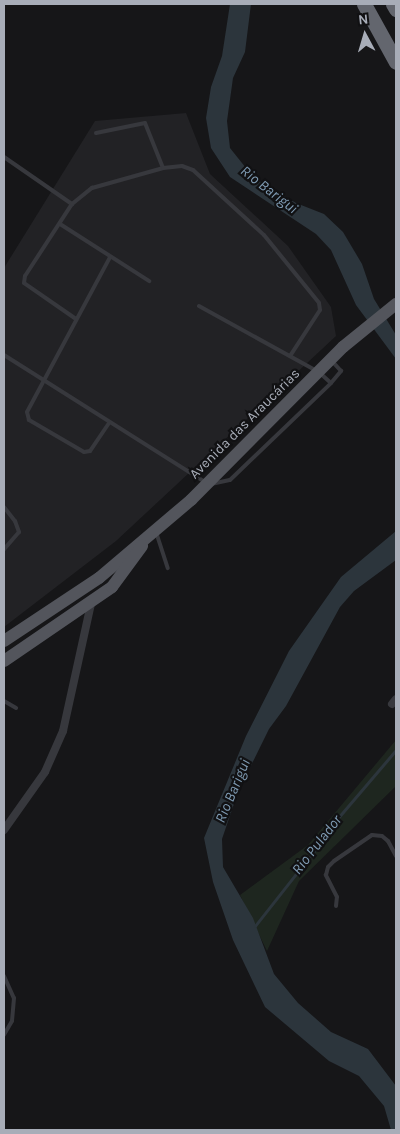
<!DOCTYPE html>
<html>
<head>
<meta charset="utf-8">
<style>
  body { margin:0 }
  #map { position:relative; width:400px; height:1134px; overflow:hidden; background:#161618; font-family:Karla,sans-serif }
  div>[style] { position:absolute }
  .built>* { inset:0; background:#222225 }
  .green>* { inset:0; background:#1e261f }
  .water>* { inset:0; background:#2c353c }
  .stream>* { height:2.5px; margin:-1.25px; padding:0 1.25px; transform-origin:1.25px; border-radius:1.25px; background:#2c353c }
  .service>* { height:4px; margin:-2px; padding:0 2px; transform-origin:2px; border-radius:2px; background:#37383d }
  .minor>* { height:8px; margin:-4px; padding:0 4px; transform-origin:4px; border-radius:4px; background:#37383d }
  .primary>* { height:12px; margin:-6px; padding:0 6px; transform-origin:6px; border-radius:6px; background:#53555c }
  .motorway>* { height:15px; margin:-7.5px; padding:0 7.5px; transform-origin:7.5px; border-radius:7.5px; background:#63666e }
  span { translate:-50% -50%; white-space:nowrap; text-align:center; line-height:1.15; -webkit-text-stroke:4.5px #111113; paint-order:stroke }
  .street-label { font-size:14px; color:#a8adb8 }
  .water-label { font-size:15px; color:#7f9bb3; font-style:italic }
  .frame { position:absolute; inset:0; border:5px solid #a8adb8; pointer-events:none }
  .north { position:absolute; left:340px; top:10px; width:50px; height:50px; -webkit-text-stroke:4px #111113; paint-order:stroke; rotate:354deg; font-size:14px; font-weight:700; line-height:20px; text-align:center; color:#a8adb8 }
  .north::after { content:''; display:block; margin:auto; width:18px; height:22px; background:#a8adb8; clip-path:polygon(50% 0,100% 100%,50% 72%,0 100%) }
</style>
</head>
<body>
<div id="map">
  <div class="built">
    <div style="clip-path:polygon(186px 113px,210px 174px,288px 246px,331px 307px,336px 336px,116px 541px,4px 627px,4px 268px,95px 121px)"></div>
  </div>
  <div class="green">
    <div style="clip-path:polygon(396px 740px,396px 786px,299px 881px,267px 951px,240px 895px,308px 845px)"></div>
  </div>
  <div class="water">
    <div style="clip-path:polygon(230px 4px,251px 4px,245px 52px,233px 78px,227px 121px,230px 148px,254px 178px,296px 203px,324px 214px,343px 232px,362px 264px,374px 299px,396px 335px,396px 359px,356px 305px,331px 250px,316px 234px,230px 177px,211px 148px,206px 118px,211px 87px,222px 56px)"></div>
    <div style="clip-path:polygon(396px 531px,396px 560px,354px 591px,340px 607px,286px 706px,269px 729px,238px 792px,222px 839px,223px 867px,253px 918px,274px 974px,298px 1003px,331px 1032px,368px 1049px,396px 1086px,396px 1130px,391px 1130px,384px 1106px,359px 1076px,329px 1061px,265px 1007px,233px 940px,213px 882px,204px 838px,246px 736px,289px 651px,341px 577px)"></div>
  </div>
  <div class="stream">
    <div style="left:255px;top:926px;width:95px;rotate:-51.8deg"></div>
    <div style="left:314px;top:851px;width:13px;rotate:-63deg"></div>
    <div style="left:320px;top:839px;width:117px;rotate:-49.5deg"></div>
  </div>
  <div class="service">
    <div style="left:96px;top:133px;width:50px;rotate:-11.5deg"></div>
    <div style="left:145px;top:123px;width:48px;rotate:68.2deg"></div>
    <div style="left:4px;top:157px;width:83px;rotate:34.7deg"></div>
    <div style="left:60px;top:224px;width:106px;rotate:32.6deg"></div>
    <div style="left:199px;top:306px;width:132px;rotate:28.9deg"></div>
    <div style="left:76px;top:319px;width:63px;rotate:-145.3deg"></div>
    <div style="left:24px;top:283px;width:7px;rotate:-82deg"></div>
    <div style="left:25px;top:276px;width:86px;rotate:-56.9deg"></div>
    <div style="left:72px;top:204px;width:26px;rotate:-39deg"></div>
    <div style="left:92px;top:188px;width:74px;rotate:-15.7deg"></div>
    <div style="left:163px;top:168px;width:19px;rotate:-6deg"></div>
    <div style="left:182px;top:166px;width:12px;rotate:20deg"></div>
    <div style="left:193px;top:170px;width:96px;rotate:42.5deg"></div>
    <div style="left:264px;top:235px;width:87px;rotate:51deg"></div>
    <div style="left:319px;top:303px;width:7px;rotate:82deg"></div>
    <div style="left:320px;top:310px;width:55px;rotate:123.1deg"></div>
    <div style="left:4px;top:355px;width:238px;rotate:32.3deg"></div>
    <div style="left:321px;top:374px;width:13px;rotate:42deg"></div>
    <div style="left:109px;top:423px;width:34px;rotate:124deg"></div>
    <div style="left:90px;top:451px;width:6px;rotate:171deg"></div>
    <div style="left:84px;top:452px;width:64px;rotate:-149.8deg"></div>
    <div style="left:29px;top:420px;width:8px;rotate:-104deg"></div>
    <div style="left:27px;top:412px;width:176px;rotate:-61.8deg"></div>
    <div style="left:211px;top:484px;width:19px;rotate:-12deg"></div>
    <div style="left:230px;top:480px;width:140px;rotate:-43.8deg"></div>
    <div style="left:331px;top:383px;width:16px;rotate:-50deg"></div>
    <div style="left:341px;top:371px;width:13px;rotate:-132deg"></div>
    <div style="left:4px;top:507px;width:18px;rotate:52deg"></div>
    <div style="left:15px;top:521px;width:12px;rotate:70deg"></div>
    <div style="left:19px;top:532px;width:23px;rotate:131deg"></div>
    <div style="left:156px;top:532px;width:38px;rotate:72deg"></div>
    <div style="left:4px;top:701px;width:14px;rotate:30deg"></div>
    <div style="left:336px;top:906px;width:9px;rotate:-84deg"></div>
    <div style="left:337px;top:897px;width:25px;rotate:-117deg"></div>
    <div style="left:326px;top:875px;width:8px;rotate:-76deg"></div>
    <div style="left:328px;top:867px;width:8px;rotate:-45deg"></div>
    <div style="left:334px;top:861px;width:46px;rotate:-34.4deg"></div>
    <div style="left:372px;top:835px;width:10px;rotate:6deg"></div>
    <div style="left:382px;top:836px;width:8px;rotate:40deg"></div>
    <div style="left:388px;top:841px;width:17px;rotate:62deg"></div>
    <div style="left:4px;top:976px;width:24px;rotate:66deg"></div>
    <div style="left:14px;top:998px;width:23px;rotate:95deg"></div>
    <div style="left:12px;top:1021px;width:16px;rotate:120deg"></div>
  </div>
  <div class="minor">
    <div style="left:392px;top:704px;width:6px;rotate:-51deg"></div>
    <div style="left:4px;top:830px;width:71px;rotate:-54.7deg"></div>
    <div style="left:45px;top:772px;width:45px;rotate:-66.3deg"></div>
    <div style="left:63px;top:731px;width:130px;rotate:-77.6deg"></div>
  </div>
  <div class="primary">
    <div style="left:4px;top:641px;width:114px;rotate:-33.6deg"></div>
    <div style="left:99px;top:578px;width:121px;rotate:-40.3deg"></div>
    <div style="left:191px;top:500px;width:216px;rotate:-45.2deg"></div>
    <div style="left:343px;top:347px;width:68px;rotate:-39.1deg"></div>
    <div style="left:4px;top:661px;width:131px;rotate:-34.4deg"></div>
    <div style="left:112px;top:587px;width:51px;rotate:-53.8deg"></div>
  </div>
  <div class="motorway">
    <div style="left:364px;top:4px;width:66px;rotate:61.1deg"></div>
    <div style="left:393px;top:4px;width:6px;rotate:59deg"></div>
  </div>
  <div class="street-label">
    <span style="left:245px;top:424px;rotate:-45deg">Avenida das Araucárias</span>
  </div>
  <div class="water-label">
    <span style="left:269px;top:190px;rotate:38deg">Rio Barigui</span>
    <span style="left:233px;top:791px;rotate:-67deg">Rio Barigui</span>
    <span style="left:317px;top:845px;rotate:-52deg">Rio Pulador</span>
  </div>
  <div class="frame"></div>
  <div class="north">N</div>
</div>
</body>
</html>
